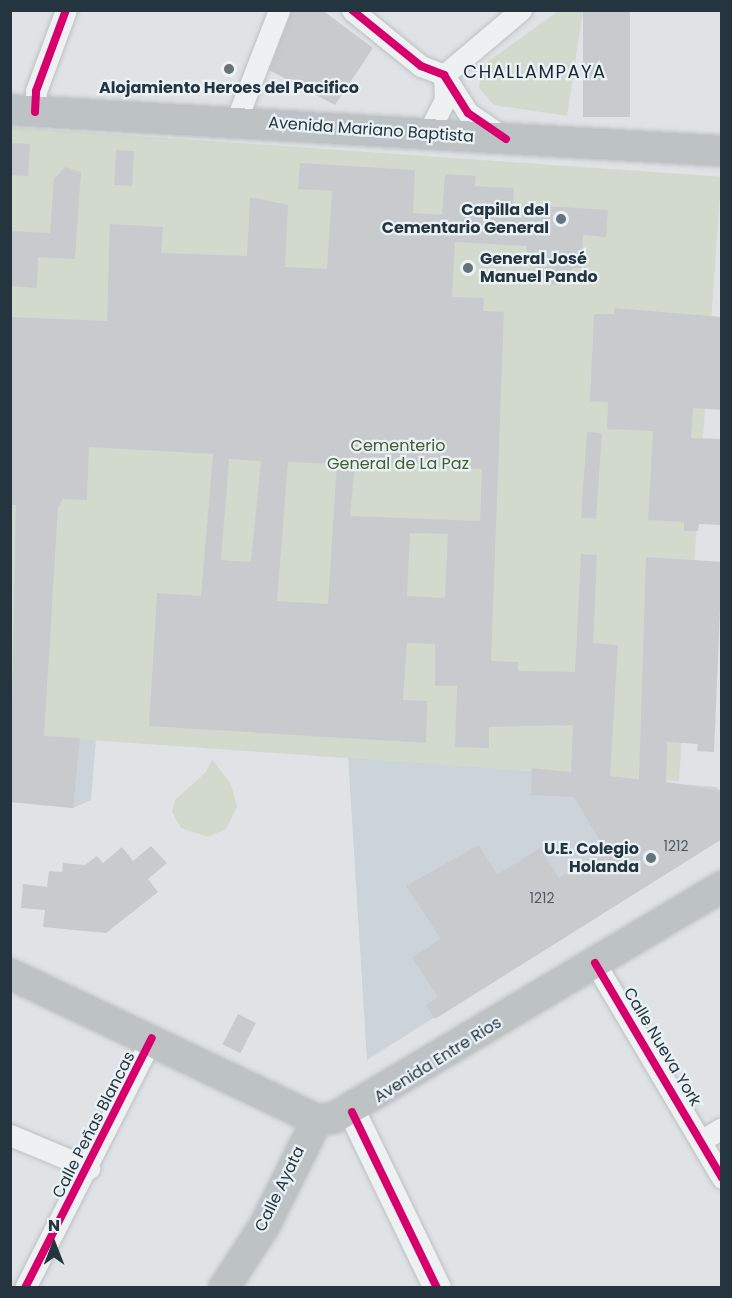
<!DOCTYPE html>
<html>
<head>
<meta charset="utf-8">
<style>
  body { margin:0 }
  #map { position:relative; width:732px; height:1298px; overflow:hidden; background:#dfe3e5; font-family:Poppins,sans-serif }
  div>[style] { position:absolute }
  .built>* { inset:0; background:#ccd3d9 }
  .green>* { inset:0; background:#d2dace; transform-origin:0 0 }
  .building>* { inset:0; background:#c7cbcd; transform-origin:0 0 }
  .roads { filter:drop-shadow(0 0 2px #bdc1c3) drop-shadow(0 0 2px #bdc1c3) }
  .minor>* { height:21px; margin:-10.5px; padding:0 10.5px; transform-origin:10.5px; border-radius:10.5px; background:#eef1f2 }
  .tertiary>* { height:27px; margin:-13.5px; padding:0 13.5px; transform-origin:13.5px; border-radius:13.5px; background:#eef1f2 }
  .secondary>* { height:30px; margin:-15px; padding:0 15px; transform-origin:15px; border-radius:15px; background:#bdc3c5 }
  .cycleway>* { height:8px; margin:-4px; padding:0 4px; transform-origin:4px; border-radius:4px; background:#d6006c }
  .dots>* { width:16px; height:16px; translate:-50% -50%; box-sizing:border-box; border:3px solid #ebf2f6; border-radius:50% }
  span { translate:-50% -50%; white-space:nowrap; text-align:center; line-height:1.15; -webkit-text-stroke:4.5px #ebf2f6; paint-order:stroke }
  .number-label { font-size:14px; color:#4e5b64 }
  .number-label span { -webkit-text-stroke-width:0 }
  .poi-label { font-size:16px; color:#243540; font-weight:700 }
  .right { translate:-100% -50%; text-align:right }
  .left { translate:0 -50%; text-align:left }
  .street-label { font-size:16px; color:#243540 }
  .park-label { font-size:16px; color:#445d30 }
  .neighbourhood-label { font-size:18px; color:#172630; letter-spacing:1.5px }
  .frame { position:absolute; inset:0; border:12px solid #243540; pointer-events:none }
  .north { position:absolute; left:24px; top:1214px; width:60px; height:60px; -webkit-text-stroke:4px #ebf2f6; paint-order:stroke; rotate:0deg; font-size:16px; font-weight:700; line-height:24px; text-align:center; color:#243540 }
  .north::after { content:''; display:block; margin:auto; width:21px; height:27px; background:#243540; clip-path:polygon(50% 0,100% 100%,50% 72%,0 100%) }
</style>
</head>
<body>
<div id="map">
  <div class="built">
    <div style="clip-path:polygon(11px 733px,96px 739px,91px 800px,73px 808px,11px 802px)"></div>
    <div style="clip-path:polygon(348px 755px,716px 787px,721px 791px,544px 948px,367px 1060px)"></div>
  </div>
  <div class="green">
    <div style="clip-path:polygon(558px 11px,583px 11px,567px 116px,494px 105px,479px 88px,482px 66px)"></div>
    <div style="left:10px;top:127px;width:713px;height:606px;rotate:4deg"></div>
    <div style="clip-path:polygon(212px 759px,231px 784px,237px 807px,226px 829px,208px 837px,181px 828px,172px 812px,175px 800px,206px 772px)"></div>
  </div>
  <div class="building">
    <div style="clip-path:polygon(292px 10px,322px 10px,373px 48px,335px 105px,269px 70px)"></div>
    <div style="left:583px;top:10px;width:47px;height:107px"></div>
    <div style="left:10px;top:143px;width:20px;height:32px;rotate:3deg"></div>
    <div style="left:116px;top:150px;width:18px;height:35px;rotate:3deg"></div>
    <div style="clip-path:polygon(evenodd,300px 163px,415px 170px,413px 213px,442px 215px,445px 174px,476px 176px,475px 186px,514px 188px,513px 204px,608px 210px,606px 237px,583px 235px,581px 268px,573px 268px,559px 285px,546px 284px,537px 266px,526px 265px,527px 246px,455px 242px,452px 297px,484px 298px,483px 311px,504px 312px,491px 661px,518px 662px,518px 671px,575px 672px,581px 554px,597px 555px,593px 643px,618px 645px,610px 776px,639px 779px,646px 557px,722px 562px,714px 752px,697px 751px,698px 744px,667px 742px,666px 782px,722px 791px,722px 839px,435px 1019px,426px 1005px,438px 997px,412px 958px,441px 939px,406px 886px,479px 845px,497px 875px,540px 848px,559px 878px,607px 853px,574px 797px,531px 795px,532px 768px,571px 772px,573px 725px,489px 727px,489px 748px,455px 747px,457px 686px,435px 686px,435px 644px,407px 643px,403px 700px,427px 701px,426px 743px,149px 726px,157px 593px,201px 596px,213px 454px,89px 447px,87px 500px,63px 499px,58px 508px,44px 736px,80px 738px,73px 808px,10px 802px,16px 505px,10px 505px,10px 317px,107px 321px,110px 224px,163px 227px,161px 253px,247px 256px,250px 197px,288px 205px,285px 267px,327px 269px,332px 191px,298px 189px,300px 163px,229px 459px,261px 461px,251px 562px,221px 560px,229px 459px,300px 163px,288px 462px,337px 464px,328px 604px,277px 601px,288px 462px,300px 163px,355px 464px,482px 469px,480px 521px,350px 516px,355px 464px,300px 163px,410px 533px,448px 534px,445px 598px,407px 596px,410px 533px)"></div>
    <div style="clip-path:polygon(65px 167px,81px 172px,75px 259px,38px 257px,37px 288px,10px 286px,10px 231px,50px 233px,54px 179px)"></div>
    <div style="clip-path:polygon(614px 308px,722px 317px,722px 410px,693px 408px,691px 438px,722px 439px,722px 525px,699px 524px,698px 531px,684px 531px,684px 522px,648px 520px,653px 431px,607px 429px,608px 402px,590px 401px,594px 314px,614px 314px)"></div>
    <div style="left:587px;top:432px;width:15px;height:86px;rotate:4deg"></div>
    <div style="clip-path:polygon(151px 846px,167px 863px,148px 879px,158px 892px,106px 933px,43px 927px,45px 910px,21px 908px,23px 884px,47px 887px,49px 871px,62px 872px,63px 863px,85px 865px,97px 856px,103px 863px,122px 847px,133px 861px)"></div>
    <div style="left:238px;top:1014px;width:20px;height:34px;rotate:27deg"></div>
  </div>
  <div class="roads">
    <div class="minor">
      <div style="left:352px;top:10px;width:89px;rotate:39.1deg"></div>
      <div style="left:421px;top:66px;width:25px;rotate:21deg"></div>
      <div style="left:444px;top:75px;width:45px;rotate:57.7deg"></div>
      <div style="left:468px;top:113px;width:45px;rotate:34deg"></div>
      <div style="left:35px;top:112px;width:21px;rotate:-87deg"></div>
      <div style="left:36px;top:91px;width:86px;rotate:-69.7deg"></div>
      <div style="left:236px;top:121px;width:119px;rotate:-68.8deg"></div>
      <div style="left:428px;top:133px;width:37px;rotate:-63deg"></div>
      <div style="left:445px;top:100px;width:25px;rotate:-92deg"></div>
      <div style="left:444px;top:75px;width:101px;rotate:-40.2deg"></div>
      <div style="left:595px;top:963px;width:250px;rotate:59.4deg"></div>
      <div style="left:10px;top:1135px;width:86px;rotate:22.7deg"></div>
      <div style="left:702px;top:1140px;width:23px;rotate:-31deg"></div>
      <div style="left:25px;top:1288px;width:280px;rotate:-63.1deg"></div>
    </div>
    <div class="tertiary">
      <div style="left:352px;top:1112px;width:195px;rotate:64.2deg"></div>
    </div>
    <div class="secondary">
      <div style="left:10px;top:110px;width:713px;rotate:3.3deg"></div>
      <div style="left:10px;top:974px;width:340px;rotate:25.4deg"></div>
      <div style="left:317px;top:1120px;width:17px;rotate:-7deg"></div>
      <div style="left:334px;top:1118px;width:452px;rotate:-30.8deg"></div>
      <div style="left:224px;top:1288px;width:75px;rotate:-56.9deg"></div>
      <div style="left:265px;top:1225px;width:117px;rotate:-63.7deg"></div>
    </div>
  </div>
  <div class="cycleway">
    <div style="left:352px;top:10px;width:89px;rotate:39.1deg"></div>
    <div style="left:421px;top:66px;width:25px;rotate:21deg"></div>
    <div style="left:444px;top:75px;width:45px;rotate:57.7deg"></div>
    <div style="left:468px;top:113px;width:46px;rotate:34.4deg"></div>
    <div style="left:35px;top:112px;width:21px;rotate:-87deg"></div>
    <div style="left:36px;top:91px;width:86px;rotate:-69.7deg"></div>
    <div style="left:595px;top:963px;width:250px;rotate:59.4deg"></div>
    <div style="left:352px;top:1112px;width:195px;rotate:64.2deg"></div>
    <div style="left:25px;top:1288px;width:280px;rotate:-63.1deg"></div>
  </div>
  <div class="dots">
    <div style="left:229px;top:69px;background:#65727a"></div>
    <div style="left:561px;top:219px;background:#65727a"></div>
    <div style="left:468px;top:268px;background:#65727a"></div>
    <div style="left:651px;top:858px;background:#65727a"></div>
  </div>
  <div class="number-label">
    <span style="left:676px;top:846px">1212</span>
    <span style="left:542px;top:898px">1212</span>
  </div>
  <div class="poi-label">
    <span style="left:229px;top:88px">Alojamiento Heroes del Pacifico</span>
    <span class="right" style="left:549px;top:219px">Capilla del<br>Cementario General</span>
    <span class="left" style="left:480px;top:268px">General José<br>Manuel Pando</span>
    <span class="right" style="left:639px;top:858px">U.E. Colegio<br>Holanda</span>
  </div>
  <div class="street-label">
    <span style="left:371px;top:130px;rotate:4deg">Avenida Mariano Baptista</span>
    <span style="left:662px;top:1047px;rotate:59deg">Calle Nueva York</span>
    <span style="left:438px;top:1060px;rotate:-32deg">Avenida Entre Rios</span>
    <span style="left:94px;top:1125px;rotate:-63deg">Calle Peñas Blancas</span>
    <span style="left:280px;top:1189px;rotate:-64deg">Calle Ayata</span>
  </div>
  <div class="park-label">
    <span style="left:398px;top:455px">Cementerio<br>General de La Paz</span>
  </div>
  <div class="neighbourhood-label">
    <span style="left:535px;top:72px">CHALLAMPAYA</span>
  </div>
  <div class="frame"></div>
  <div class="north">N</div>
</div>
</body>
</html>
